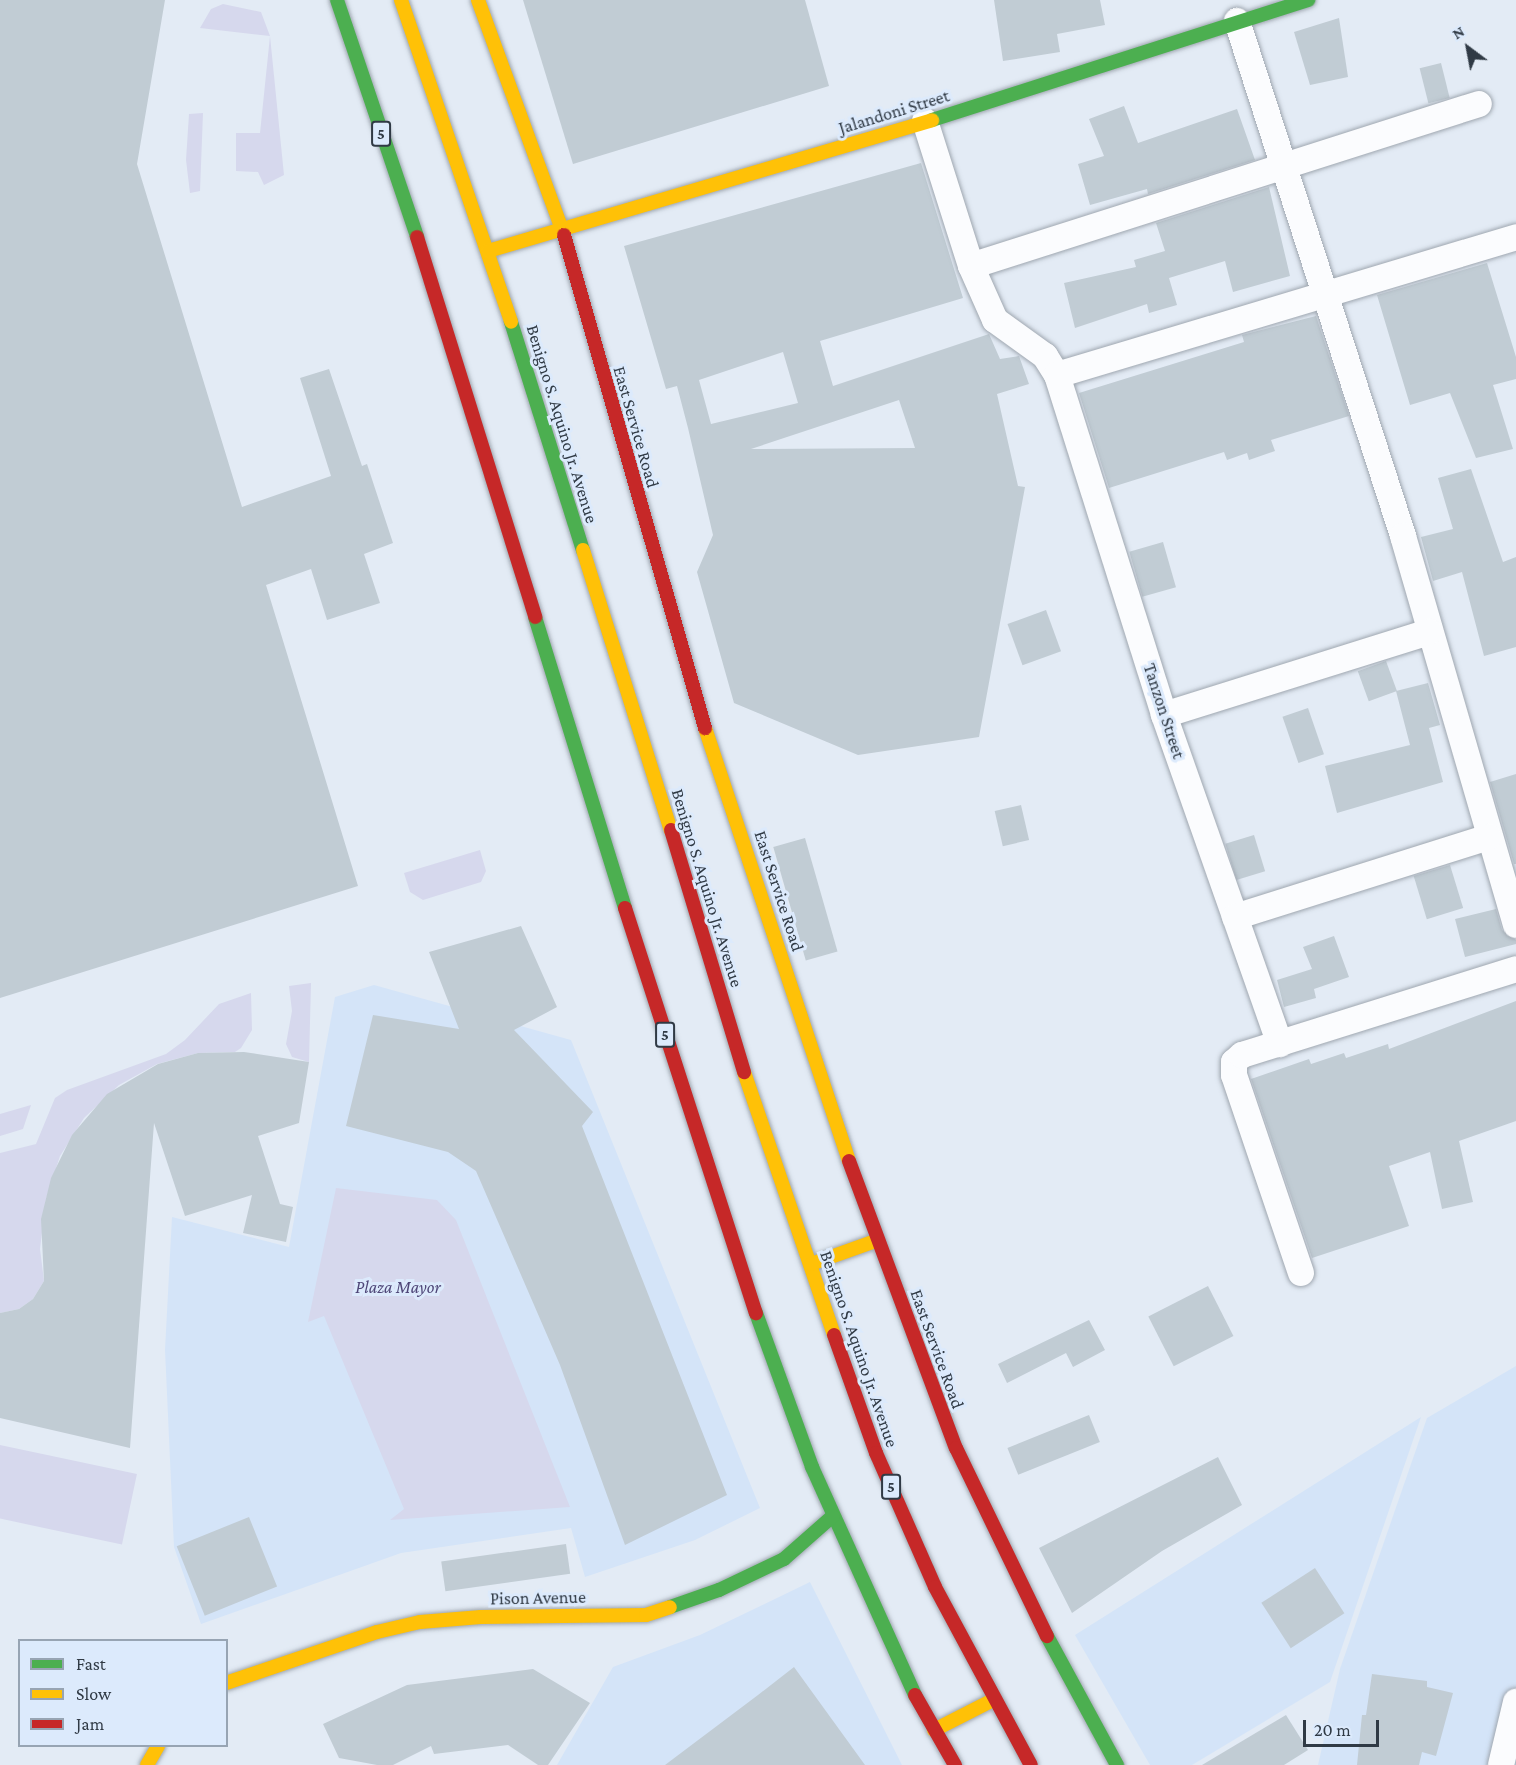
<!DOCTYPE html>
<html>
<head>
<meta charset="utf-8">
<style>
  body { margin:0 }
  #map { position:relative; width:1516px; height:1765px; overflow:hidden; background:#e3ebf5; font-family:"Crimson Pro",serif }
  div>[style] { position:absolute }
  .built>* { inset:0; background:#d4e4f8 }
  .green>* { inset:0; background:#d6d8ed; transform-origin:0 0 }
  .building>* { inset:0; background:#c1ccd4; transform-origin:0 0 }
  .roads { filter:drop-shadow(0 0 2px #9fa7b0) drop-shadow(0 0 2px #9fa7b0) }
  .street>* { height:26px; margin:-13px; padding:0 13px; transform-origin:13px; border-radius:13px; background:#fbfcfe }
  .fast>* { height:14px; margin:-7px; padding:0 7px; transform-origin:7px; border-radius:7px; background:#4caf50 }
  .slow>* { height:14px; margin:-7px; padding:0 7px; transform-origin:7px; border-radius:7px; background:#ffc107 }
  .jam>* { height:14px; margin:-7px; padding:0 7px; transform-origin:7px; border-radius:7px; background:#c62828 }
  span { translate:-50% -50%; white-space:nowrap; text-align:center; line-height:1.15; -webkit-text-stroke:6px #dceafc; paint-order:stroke }
  .shield-label span { padding:2px 4px; background:#dceafc; border:2px solid; border-radius:4px; -webkit-text-stroke-width:0 }
  .shield-label { font-size:16px; color:#303a45; font-weight:700 }
  .street-label { font-size:18px; color:#303a45 }
  .park-label { font-size:18px; color:#4f4778; font-style:italic }
  .legend { position:absolute; left:18px; top:1639px; width:210px; height:108px; box-sizing:border-box; background:#dceafc; border:2px solid #97a4b3; margin:0; padding:8px 10px; list-style:none; font-size:18px; color:#303a45 }
  .legend li { display:flex; align-items:center; gap:12px; height:30px }
  .legend b { width:30px; border:2px solid #97a4b3 }
  .north { position:absolute; left:1438px; top:18px; width:60px; height:60px; -webkit-text-stroke:4px #dceafc; paint-order:stroke; rotate:328deg; font-size:16px; font-weight:700; line-height:24px; text-align:center; color:#303a45 }
  .north::after { content:''; display:block; margin:auto; width:21px; height:27px; background:#303a45; clip-path:polygon(50% 0,100% 100%,50% 72%,0 100%) }
  .scale { position:absolute; left:1303px; top:1720px; width:76px; height:27px; box-sizing:border-box; border:3px solid #303a45; border-top:0; padding-left:8px; font-size:18px; line-height:21px; white-space:nowrap; color:#303a45; -webkit-text-stroke:4px #dceafc; paint-order:stroke }
</style>
</head>
<body>
<div id="map">
  <div class="built">
    <div style="clip-path:polygon(374px 985px,571px 1040px,760px 1508px,695px 1540px,585px 1577px,571px 1528px,401px 1553px,201px 1624px,174px 1547px,165px 1350px,172px 1217px,289px 1247px,335px 997px)"></div>
    <div style="clip-path:polygon(1516px 1366px,1516px 1765px,1318px 1765px,1340px 1669px,1427px 1418px)"></div>
    <div style="clip-path:polygon(1421px 1417px,1330px 1682px,1192px 1765px,1150px 1765px,1075px 1635px)"></div>
    <div style="clip-path:polygon(810px 1582px,902px 1765px,557px 1765px,613px 1667px,700px 1635px)"></div>
  </div>
  <div class="green">
    <div style="clip-path:polygon(223px 4px,261px 12px,270px 36px,284px 175px,264px 185px,258px 172px,236px 171px,236px 133px,260px 133px,270px 36px,200px 28px,211px 9px)"></div>
    <div style="clip-path:polygon(203px 113px,200px 191px,190px 193px,186px 160px,189px 114px)"></div>
    <div style="clip-path:polygon(480px 850px,486px 871px,481px 882px,423px 900px,410px 892px,404px 873px)"></div>
    <div style="clip-path:polygon(311px 983px,309px 1062px,292px 1057px,286px 1044px,292px 1011px,289px 986px)"></div>
    <div style="clip-path:polygon(251px 993px,252px 1030px,241px 1048px,235px 1052px,198px 1053px,157px 1064px,119px 1085px,84px 1118px,60px 1156px,46px 1199px,40px 1249px,44px 1281px,33px 1299px,19px 1309px,0 1313px,0 1153px,36px 1144px,55px 1098px,67px 1090px,166px 1054px,185px 1040px,219px 1004px)"></div>
    <div style="clip-path:polygon(31px 1105px,23px 1129px,0 1136px,0 1114px)"></div>
    <div style="clip-path:polygon(336px 1188px,437px 1200px,456px 1220px,570px 1507px,390px 1520px,404px 1509px,324px 1316px,308px 1322px)"></div>
    <div style="left:0;top:1445px;width:140px;height:72px;rotate:12deg"></div>
  </div>
  <div class="building">
    <div style="clip-path:polygon(0 0,165px 0,137px 164px,242px 507px,331px 476px,300px 378px,329px 369px,362px 466px,367px 464px,393px 543px,364px 554px,380px 603px,327px 620px,311px 569px,266px 585px,358px 886px,0 998px)"></div>
    <div style="clip-path:polygon(523px 0,805px 0,829px 86px,573px 164px)"></div>
    <div style="clip-path:polygon(994px 0,1100px 0,1105px 25px,1057px 34px,1060px 52px,1003px 61px)"></div>
    <div style="clip-path:polygon(1339px 18px,1348px 77px,1310px 85px,1294px 32px)"></div>
    <div style="left:1441px;top:63px;width:36px;height:22px;rotate:76deg"></div>
    <div style="clip-path:polygon(1124px 106px,1138px 143px,1237px 109px,1255px 160px,1148px 194px,1147px 189px,1090px 205px,1078px 164px,1104px 156px,1089px 119px)"></div>
    <div style="clip-path:polygon(evenodd,921px 163px,963px 298px,820px 341px,833px 386px,989px 334px,1000px 359px,1019px 356px,1029px 384px,997px 394px,1018px 486px,1025px 487px,979px 737px,858px 755px,734px 703px,697px 572px,713px 535px,688px 428px,677px 386px,666px 389px,624px 246px,921px 163px,783px 352px,798px 403px,711px 424px,699px 380px,783px 352px,921px 163px,899px 400px,915px 448px,751px 449px,899px 400px)"></div>
    <div style="clip-path:polygon(1269px 187px,1290px 276px,1233px 292px,1225px 261px,1169px 278px,1177px 305px,1149px 313px,1147px 304px,1075px 328px,1064px 283px,1136px 267px,1134px 260px,1165px 251px,1156px 223px)"></div>
    <div style="clip-path:polygon(1487px 263px,1516px 357px,1516px 379px,1493px 385px,1513px 449px,1476px 458px,1450px 393px,1410px 405px,1377px 295px)"></div>
    <div style="clip-path:polygon(1316px 316px,1349px 416px,1271px 440px,1275px 451px,1249px 460px,1247px 453px,1227px 460px,1224px 452px,1109px 488px,1079px 393px,1244px 342px,1242px 335px)"></div>
    <div style="clip-path:polygon(1471px 469px,1503px 562px,1516px 557px,1516px 647px,1484px 656px,1462px 572px,1433px 581px,1421px 537px,1453px 529px,1438px 478px)"></div>
    <div style="left:1163px;top:542px;width:47px;height:35px;rotate:74deg"></div>
    <div style="left:1046px;top:610px;width:44px;height:41px;rotate:70deg"></div>
    <div style="left:1386px;top:661px;width:32px;height:30px;rotate:70deg"></div>
    <div style="clip-path:polygon(1428px 683px,1440px 725px,1429px 728px,1443px 782px,1337px 813px,1325px 766px,1410px 745px,1396px 691px)"></div>
    <div style="left:1308px;top:708px;width:49px;height:27px;rotate:71deg"></div>
    <div style="clip-path:polygon(1516px 774px,1516px 864px,1514px 864px,1490px 782px)"></div>
    <div style="left:1021px;top:805px;width:36px;height:27px;rotate:77deg"></div>
    <div style="left:1254px;top:835px;width:38px;height:30px;rotate:73deg"></div>
    <div style="left:805px;top:838px;width:118px;height:33px;rotate:74deg"></div>
    <div style="left:1450px;top:865px;width:45px;height:38px;rotate:73deg"></div>
    <div style="clip-path:polygon(1496px 909px,1502px 930px,1516px 940px,1516px 944px,1465px 957px,1455px 919px)"></div>
    <div style="clip-path:polygon(521px 926px,557px 1007px,514px 1030px,593px 1112px,582px 1126px,727px 1495px,625px 1545px,560px 1365px,476px 1171px,448px 1152px,346px 1126px,373px 1015px,459px 1029px,429px 952px)"></div>
    <div style="clip-path:polygon(1334px 936px,1349px 977px,1314px 989px,1316px 998px,1284px 1007px,1277px 980px,1312px 969px,1303px 947px)"></div>
    <div style="clip-path:polygon(1516px 1001px,1516px 1121px,1459px 1141px,1473px 1202px,1442px 1209px,1430px 1152px,1389px 1166px,1409px 1226px,1312px 1258px,1251px 1079px,1309px 1059px,1311px 1064px,1344px 1053px,1346px 1058px,1388px 1044px,1389px 1049px)"></div>
    <div style="clip-path:polygon(244px 1052px,309px 1062px,299px 1123px,258px 1136px,280px 1204px,293px 1207px,286px 1242px,243px 1233px,252px 1195px,185px 1216px,154px 1123px,130px 1448px,0 1418px,0 1313px,19px 1309px,33px 1299px,44px 1281px,41px 1219px,51px 1178px,72px 1135px,107px 1094px,158px 1064px,198px 1053px)"></div>
    <div style="left:1208px;top:1286px;width:56px;height:67px;rotate:63deg"></div>
    <div style="clip-path:polygon(1089px 1320px,1105px 1350px,1073px 1367px,1066px 1353px,1007px 1383px,998px 1364px)"></div>
    <div style="left:1089px;top:1415px;width:29px;height:88px;rotate:68deg"></div>
    <div style="clip-path:polygon(1218px 1457px,1242px 1505px,1162px 1551px,1072px 1613px,1039px 1548px)"></div>
    <div style="left:249px;top:1517px;width:75px;height:78px;rotate:68deg"></div>
    <div style="left:566px;top:1544px;width:30px;height:126px;rotate:82deg"></div>
    <div style="left:1315px;top:1568px;width:54px;height:64px;rotate:57deg"></div>
    <div style="clip-path:polygon(794px 1667px,865px 1765px,665px 1765px,758px 1695px)"></div>
    <div style="clip-path:polygon(533px 1669px,590px 1703px,548px 1765px,538px 1765px,508px 1745px,434px 1754px,431px 1746px,393px 1765px,377px 1765px,339px 1758px,323px 1724px,407px 1685px)"></div>
    <div style="clip-path:polygon(1372px 1674px,1427px 1681px,1427px 1687px,1453px 1693px,1436px 1756px,1422px 1752px,1419px 1765px,1357px 1765px,1362px 1715px,1366px 1715px)"></div>
    <div style="clip-path:polygon(1286px 1715px,1308px 1750px,1284px 1765px,1202px 1765px)"></div>
  </div>
  <div class="roads">
    <div class="street">
      <div style="left:1237px;top:21px;width:541px;rotate:72.13deg"></div>
      <div style="left:1403px;top:536px;width:405px;rotate:73.8deg"></div>
      <div style="left:925px;top:121px;width:152px;rotate:72.4deg"></div>
      <div style="left:971px;top:266px;width:59px;rotate:66deg"></div>
      <div style="left:995px;top:320px;width:62px;rotate:35.8deg"></div>
      <div style="left:1045px;top:356px;width:22px;rotate:58deg"></div>
      <div style="left:1057px;top:375px;width:356px;rotate:72.5deg"></div>
      <div style="left:1164px;top:715px;width:349px;rotate:70.6deg"></div>
      <div style="left:971px;top:266px;width:533px;rotate:-17.69deg"></div>
      <div style="left:1057px;top:375px;width:479px;rotate:-16.7deg"></div>
      <div style="left:1164px;top:715px;width:278px;rotate:-17.4deg"></div>
      <div style="left:1235px;top:917px;width:266px;rotate:-17.5deg"></div>
      <div style="left:1301px;top:1273px;width:209px;rotate:-108.7deg"></div>
      <div style="left:1234px;top:1075px;width:13px;rotate:-90deg"></div>
      <div style="left:1234px;top:1062px;width:11px;rotate:-41deg"></div>
      <div style="left:1242px;top:1055px;width:287px;rotate:-17.4deg"></div>
      <div style="left:1501px;top:1765px;width:65px;rotate:-76.6deg"></div>
    </div>
    <div class="fast">
      <div style="left:337px;top:0;width:250px;rotate:71.3deg"></div>
      <div style="left:932px;top:120px;width:395px;rotate:-17.7deg"></div>
      <div style="left:511px;top:322px;width:239px;rotate:72.5deg"></div>
      <div style="left:535px;top:617px;width:305px;rotate:72.8deg"></div>
      <div style="left:756px;top:1313px;width:164px;rotate:70deg"></div>
      <div style="left:812px;top:1467px;width:250px;rotate:65.7deg"></div>
      <div style="left:670px;top:1607px;width:52px;rotate:-19.1deg"></div>
      <div style="left:719px;top:1590px;width:72px;rotate:-25.5deg"></div>
      <div style="left:784px;top:1559px;width:65px;rotate:-41.3deg"></div>
      <div style="left:1047px;top:1636px;width:147px;rotate:61.5deg"></div>
    </div>
    <div class="slow">
      <div style="left:401px;top:0;width:340px;rotate:71.1deg"></div>
      <div style="left:478px;top:0;width:250px;rotate:69.9deg"></div>
      <div style="left:488px;top:251px;width:463px;rotate:-16.4deg"></div>
      <div style="left:583px;top:550px;width:294px;rotate:72.6deg"></div>
      <div style="left:705px;top:728px;width:456px;rotate:71.6deg"></div>
      <div style="left:744px;top:1072px;width:278px;rotate:71.1deg"></div>
      <div style="left:811px;top:1264px;width:71px;rotate:-19.7deg"></div>
      <div style="left:226px;top:1683px;width:159px;rotate:-18.7deg"></div>
      <div style="left:377px;top:1632px;width:44px;rotate:-13.1deg"></div>
      <div style="left:420px;top:1622px;width:61px;rotate:-4.7deg"></div>
      <div style="left:481px;top:1617px;width:165px;rotate:-0.7deg"></div>
      <div style="left:646px;top:1615px;width:25px;rotate:-18deg"></div>
      <div style="left:934px;top:1730px;width:68px;rotate:-26.9deg"></div>
      <div style="left:147px;top:1765px;width:22px;rotate:-60deg"></div>
    </div>
    <div class="jam">
      <div style="left:564px;top:235px;width:513px;rotate:74.04deg"></div>
      <div style="left:417px;top:237px;width:398px;rotate:72.7deg"></div>
      <div style="left:671px;top:830px;width:253px;rotate:73.2deg"></div>
      <div style="left:625px;top:908px;width:426px;rotate:72.1deg"></div>
      <div style="left:849px;top:1161px;width:306px;rotate:69.6deg"></div>
      <div style="left:956px;top:1448px;width:209px;rotate:64.2deg"></div>
      <div style="left:834px;top:1335px;width:125px;rotate:70.4deg"></div>
      <div style="left:876px;top:1453px;width:146px;rotate:66.2deg"></div>
      <div style="left:935px;top:1587px;width:202px;rotate:61.7deg"></div>
      <div style="left:915px;top:1695px;width:81px;rotate:60.3deg"></div>
    </div>
  </div>
  <div class="shield-label">
    <span style="left:381px;top:134px">5</span>
    <span style="left:665px;top:1035px">5</span>
    <span style="left:891px;top:1487px">5</span>
  </div>
  <div class="street-label">
    <span style="left:894px;top:112px;rotate:-17deg">Jalandoni Street</span>
    <span style="left:562px;top:424px;rotate:73deg">Benigno S. Aquino Jr. Avenue</span>
    <span style="left:636px;top:427px;rotate:74deg">East Service Road</span>
    <span style="left:1164px;top:711px;rotate:72deg">Tanzon Street</span>
    <span style="left:707px;top:888px;rotate:73deg">Benigno S. Aquino Jr. Avenue</span>
    <span style="left:779px;top:891px;rotate:72deg">East Service Road</span>
    <span style="left:859px;top:1349px;rotate:71deg">Benigno S. Aquino Jr. Avenue</span>
    <span style="left:937px;top:1349px;rotate:70deg">East Service Road</span>
    <span style="left:538px;top:1598px;rotate:-1deg">Pison Avenue</span>
  </div>
  <div class="park-label">
    <span style="left:398px;top:1287px">Plaza Mayor</span>
  </div>
  <ul class="legend">
  <li><b style="height:8px;background:#4caf50"></b>Fast</li>
  <li><b style="height:8px;background:#ffc107"></b>Slow</li>
  <li><b style="height:8px;background:#c62828"></b>Jam</li>
  </ul>
  <div class="north">N</div>
  <div class="scale">20 m</div>
</div>
</body>
</html>
